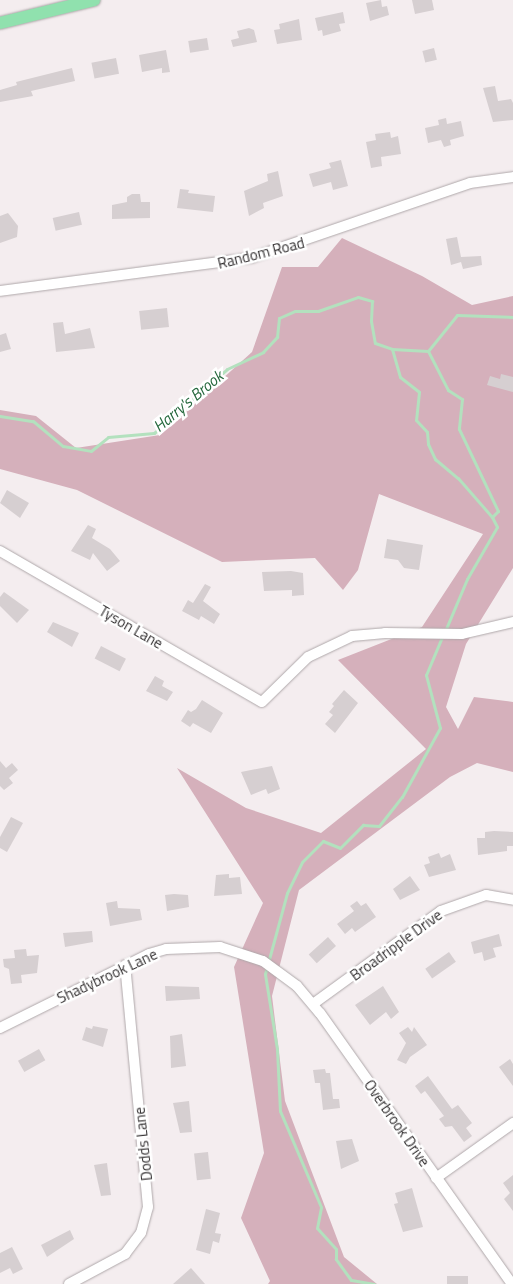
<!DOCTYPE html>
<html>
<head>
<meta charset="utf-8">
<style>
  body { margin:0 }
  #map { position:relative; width:513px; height:1284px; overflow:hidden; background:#f4edef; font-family:"Titillium Web",sans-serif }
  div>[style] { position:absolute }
  .green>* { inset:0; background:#d5b0bb }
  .stream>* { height:3px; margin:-1.5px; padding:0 1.5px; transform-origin:1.5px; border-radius:1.5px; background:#b3e1be }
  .building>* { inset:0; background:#d6cfd1; transform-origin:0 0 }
  .roads { filter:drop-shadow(0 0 1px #afa8aa) drop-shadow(0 0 1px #afa8aa) }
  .minor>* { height:10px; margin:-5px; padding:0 5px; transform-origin:5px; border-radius:5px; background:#fff }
  .major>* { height:12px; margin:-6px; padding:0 6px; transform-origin:6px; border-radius:6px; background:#90e1ae }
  span { translate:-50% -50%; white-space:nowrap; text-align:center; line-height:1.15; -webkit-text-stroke:5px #fff; paint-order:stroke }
  .street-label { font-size:15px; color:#322f30 }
  .water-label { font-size:16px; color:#23673b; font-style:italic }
</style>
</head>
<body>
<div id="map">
  <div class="green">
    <div style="clip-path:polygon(342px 238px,422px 276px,472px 305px,513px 296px,513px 568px,466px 644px,446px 707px,458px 729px,474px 697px,513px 702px,513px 772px,477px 763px,450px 777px,299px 890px,272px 996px,285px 1101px,344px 1257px,377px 1284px,268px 1284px,270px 1281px,241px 1218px,264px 1153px,234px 967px,263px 903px,177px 768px,246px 808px,321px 833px,426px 749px,338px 660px,422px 627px,483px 534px,379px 494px,358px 570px,343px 590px,315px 558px,222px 562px,77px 490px,0 469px,0 410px,36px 416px,76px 448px,160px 435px,252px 352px,282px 267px,318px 267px)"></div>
  </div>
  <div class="stream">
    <div style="left:392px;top:349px;width:29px;rotate:74deg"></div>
    <div style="left:400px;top:377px;width:24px;rotate:38deg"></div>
    <div style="left:419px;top:392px;width:28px;rotate:96deg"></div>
    <div style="left:416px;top:420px;width:16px;rotate:47deg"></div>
    <div style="left:427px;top:432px;width:12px;rotate:85deg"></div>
    <div style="left:428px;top:444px;width:17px;rotate:65deg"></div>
    <div style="left:435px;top:459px;width:30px;rotate:40deg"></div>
    <div style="left:458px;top:478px;width:52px;rotate:48.9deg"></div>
    <div style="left:428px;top:351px;width:44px;rotate:62.9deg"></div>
    <div style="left:448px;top:390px;width:17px;rotate:33deg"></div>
    <div style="left:462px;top:399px;width:30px;rotate:96deg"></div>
    <div style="left:459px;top:429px;width:91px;rotate:64.6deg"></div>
    <div style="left:498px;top:511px;width:8px;rotate:135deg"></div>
    <div style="left:492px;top:517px;width:11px;rotate:63deg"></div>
    <div style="left:497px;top:527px;width:60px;rotate:120deg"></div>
    <div style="left:467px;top:579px;width:56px;rotate:112.9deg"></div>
    <div style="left:0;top:416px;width:33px;rotate:9deg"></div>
    <div style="left:33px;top:421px;width:39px;rotate:40deg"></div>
    <div style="left:63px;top:446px;width:28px;rotate:10deg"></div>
    <div style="left:91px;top:451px;width:22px;rotate:-39deg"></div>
    <div style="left:108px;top:437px;width:46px;rotate:-5deg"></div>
    <div style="left:154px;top:433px;width:97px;rotate:-41.2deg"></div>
    <div style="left:227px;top:369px;width:40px;rotate:-25deg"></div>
    <div style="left:263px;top:352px;width:21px;rotate:-47deg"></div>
    <div style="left:277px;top:337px;width:19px;rotate:-84deg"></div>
    <div style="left:279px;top:318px;width:17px;rotate:-24deg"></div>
    <div style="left:295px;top:311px;width:23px"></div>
    <div style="left:318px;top:311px;width:42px;rotate:-19.3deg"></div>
    <div style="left:358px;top:297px;width:15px;rotate:16deg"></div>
    <div style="left:372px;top:301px;width:20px;rotate:93deg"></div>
    <div style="left:371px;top:321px;width:22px;rotate:80deg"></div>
    <div style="left:375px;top:343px;width:18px;rotate:19deg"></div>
    <div style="left:392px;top:349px;width:36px;rotate:3deg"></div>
    <div style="left:428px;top:351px;width:46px;rotate:-51.1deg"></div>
    <div style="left:457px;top:315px;width:56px;rotate:2deg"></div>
    <div style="left:374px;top:1284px;width:23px;rotate:-170deg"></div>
    <div style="left:351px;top:1280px;width:26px;rotate:-126deg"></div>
    <div style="left:336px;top:1259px;width:10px;rotate:-90deg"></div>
    <div style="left:336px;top:1249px;width:28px;rotate:-132deg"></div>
    <div style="left:317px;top:1228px;width:21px;rotate:-79deg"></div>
    <div style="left:321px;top:1207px;width:104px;rotate:-113.1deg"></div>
    <div style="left:280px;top:1111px;width:62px;rotate:-92.8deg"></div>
    <div style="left:277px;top:1049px;width:76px;rotate:-99.1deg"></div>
    <div style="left:265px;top:974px;width:84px;rotate:-74.8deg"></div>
    <div style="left:287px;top:893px;width:34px;rotate:-64deg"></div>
    <div style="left:302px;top:862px;width:30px;rotate:-45deg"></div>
    <div style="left:323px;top:841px;width:18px;rotate:22deg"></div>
    <div style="left:340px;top:848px;width:33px;rotate:-45deg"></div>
    <div style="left:363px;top:825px;width:16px;rotate:4deg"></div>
    <div style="left:379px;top:826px;width:37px;rotate:-52deg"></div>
    <div style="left:402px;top:797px;width:79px;rotate:-61.2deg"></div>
    <div style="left:440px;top:728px;width:55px;rotate:-104.8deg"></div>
    <div style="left:426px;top:675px;width:41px;rotate:-67.2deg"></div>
  </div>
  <div class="building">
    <div style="clip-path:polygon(381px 0,382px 7px,387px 6px,389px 15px,370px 21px,366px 3px)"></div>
    <div style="clip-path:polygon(412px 0,432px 0,434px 10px,415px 14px)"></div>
    <div style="clip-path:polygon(343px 12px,345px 23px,339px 24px,341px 31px,323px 36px,322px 30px,318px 31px,315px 18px)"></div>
    <div style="clip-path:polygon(299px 19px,302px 40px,277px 44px,274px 30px,280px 29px,279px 24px)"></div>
    <div style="clip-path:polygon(249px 28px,254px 30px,257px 42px,233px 47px,231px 40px,239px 38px,237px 31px)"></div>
    <div style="left:207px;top:38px;width:12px;height:19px;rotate:81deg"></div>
    <div style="left:434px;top:48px;width:12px;height:12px;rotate:76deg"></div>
    <div style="clip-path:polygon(166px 50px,170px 72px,162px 73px,162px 68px,142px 72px,139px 55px)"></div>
    <div style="left:116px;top:58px;width:16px;height:25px;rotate:79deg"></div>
    <div style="clip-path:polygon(72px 68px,75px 81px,31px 91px,33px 96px,0 102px,0 90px,17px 85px,16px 82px)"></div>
    <div style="clip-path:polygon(495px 86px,498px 101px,511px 99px,513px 103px,513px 120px,493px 122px,483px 88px)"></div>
    <div style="clip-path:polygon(446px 118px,447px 124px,461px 121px,464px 136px,450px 140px,451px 145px,444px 147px,441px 140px,428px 143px,425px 128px,439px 125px,438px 120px)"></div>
    <div style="clip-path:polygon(390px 132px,391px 138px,398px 136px,401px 154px,381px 157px,382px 166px,371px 168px,366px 142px,376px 140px,375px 134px)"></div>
    <div style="clip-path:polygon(341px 160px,348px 186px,333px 190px,331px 182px,313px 187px,309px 174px,331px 168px,329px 163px)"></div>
    <div style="clip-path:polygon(278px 171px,283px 196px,263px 203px,264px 208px,249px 216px,244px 191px,268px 181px,267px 174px)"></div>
    <div style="clip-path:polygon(180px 189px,189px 190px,188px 193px,215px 196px,213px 212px,177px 208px)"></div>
    <div style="clip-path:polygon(132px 194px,140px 194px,141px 202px,150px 202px,150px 218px,112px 219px,112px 205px,127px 202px,127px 197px)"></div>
    <div style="left:79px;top:212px;width:13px;height:27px;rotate:77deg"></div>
    <div style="clip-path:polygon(8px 213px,18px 226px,17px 237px,0 243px,0 216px)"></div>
    <div style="clip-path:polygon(457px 237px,461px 257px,481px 256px,482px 265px,463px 269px,461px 262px,451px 265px,446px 239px)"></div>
    <div style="left:167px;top:308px;width:19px;height:28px;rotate:84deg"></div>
    <div style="clip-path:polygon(63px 322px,65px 334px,90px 328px,95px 348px,56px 352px,53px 323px)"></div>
    <div style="clip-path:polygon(6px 333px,11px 349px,0 352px,0 335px)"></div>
    <div style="clip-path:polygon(501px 374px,513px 377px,513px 392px,487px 385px,490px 376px,500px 379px)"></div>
    <div style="clip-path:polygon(7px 490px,29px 503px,20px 518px,0 503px)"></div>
    <div style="clip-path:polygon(88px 525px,96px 529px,92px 538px,110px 549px,120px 561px,107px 571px,93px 553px,90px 560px,71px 551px)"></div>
    <div style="clip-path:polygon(387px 539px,423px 545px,419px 570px,404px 568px,398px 560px,384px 558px)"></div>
    <div style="clip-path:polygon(291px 571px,303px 573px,304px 595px,292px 596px,292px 590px,264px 591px,262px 572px)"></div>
    <div style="clip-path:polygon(205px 584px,211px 587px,203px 601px,220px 614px,214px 624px,201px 616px,199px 620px,182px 611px,188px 600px,193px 603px)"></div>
    <div style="clip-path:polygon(4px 592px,29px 610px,17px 623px,0 606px,0 597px)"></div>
    <div style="clip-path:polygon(53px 622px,79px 633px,72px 647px,47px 632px)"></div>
    <div style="left:101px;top:646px;width:28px;height:14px;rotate:27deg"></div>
    <div style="clip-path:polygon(155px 676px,164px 681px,162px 686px,173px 692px,167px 701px,146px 691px)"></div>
    <div style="clip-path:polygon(344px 690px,358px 703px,335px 733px,325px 724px,333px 715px,329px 712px,334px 706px,332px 704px)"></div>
    <div style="clip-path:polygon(202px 700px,223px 713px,211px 733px,193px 723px,190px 727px,181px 721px,188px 710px,191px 712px,196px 709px)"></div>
    <div style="clip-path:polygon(0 761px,6px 768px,12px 763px,18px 770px,9px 778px,13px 783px,4px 790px,0 786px)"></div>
    <div style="clip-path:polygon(272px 766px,280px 789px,268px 794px,266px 789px,251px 795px,241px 772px)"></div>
    <div style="clip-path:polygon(11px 817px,23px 823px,7px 852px,0 848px,0 837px)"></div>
    <div style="clip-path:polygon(494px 831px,513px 832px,513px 846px,507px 846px,507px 851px,478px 855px,477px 838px,485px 838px,485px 832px)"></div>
    <div style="clip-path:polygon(439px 853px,441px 858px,450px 854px,456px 870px,429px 877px,424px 865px,430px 863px,428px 857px)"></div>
    <div style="clip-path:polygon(229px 874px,229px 878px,240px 877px,242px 894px,214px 896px,216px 875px)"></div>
    <div style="clip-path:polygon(410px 876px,420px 890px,400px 900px,393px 889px)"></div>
    <div style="clip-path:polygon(174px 894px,188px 895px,189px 907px,167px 911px,165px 895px)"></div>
    <div style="clip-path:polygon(117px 901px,118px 908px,140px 909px,142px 920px,110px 926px,106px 903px)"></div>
    <div style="clip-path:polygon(357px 901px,361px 906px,366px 903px,376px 917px,355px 932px,352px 928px,345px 934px,337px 924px,354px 911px,350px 906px)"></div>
    <div style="clip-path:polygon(92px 931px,93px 942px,65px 947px,63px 933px)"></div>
    <div style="clip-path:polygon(499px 934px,502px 946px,493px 948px,496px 957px,484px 961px,482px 952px,474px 954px,471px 942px)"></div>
    <div style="left:328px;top:937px;width:12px;height:26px;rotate:48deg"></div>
    <div style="clip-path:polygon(26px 949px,27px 956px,39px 955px,37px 973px,21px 975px,22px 983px,11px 984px,9px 969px,4px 967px,3px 959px,15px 958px,14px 950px)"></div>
    <div style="left:449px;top:952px;width:12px;height:29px;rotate:55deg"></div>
    <div style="clip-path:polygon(165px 986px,199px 987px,200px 999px,166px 1001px)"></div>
    <div style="clip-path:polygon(383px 986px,399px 1012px,391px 1019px,386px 1012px,370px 1025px,355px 1005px)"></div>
    <div style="clip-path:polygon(93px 1026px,108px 1029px,103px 1047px,82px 1040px,86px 1027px,92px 1029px)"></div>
    <div style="clip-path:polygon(408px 1027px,412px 1032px,414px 1027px,427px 1045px,410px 1057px,406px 1064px,397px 1060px,406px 1043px,399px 1033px)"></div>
    <div style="clip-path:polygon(182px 1034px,186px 1066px,171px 1068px,170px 1036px)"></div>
    <div style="left:39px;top:1049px;width:13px;height:24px;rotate:61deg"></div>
    <div style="clip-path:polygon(510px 1059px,513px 1064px,513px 1086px,499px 1067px)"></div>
    <div style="clip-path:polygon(325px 1069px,326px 1073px,330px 1073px,333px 1099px,339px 1099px,340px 1108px,323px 1110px,320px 1083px,315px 1083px,313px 1070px)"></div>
    <div style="clip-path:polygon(428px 1076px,452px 1109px,458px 1105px,472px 1123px,466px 1128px,472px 1136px,464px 1142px,452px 1126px,445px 1127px,439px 1119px,444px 1116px,425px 1091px,421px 1094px,415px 1086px)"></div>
    <div style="clip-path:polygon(189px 1101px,192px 1132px,180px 1133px,173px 1103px)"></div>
    <div style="clip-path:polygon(352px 1139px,359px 1161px,341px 1169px,336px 1141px)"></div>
    <div style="left:208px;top:1152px;width:27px;height:14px;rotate:84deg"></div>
    <div style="clip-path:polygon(107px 1163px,111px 1195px,101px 1196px,94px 1165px)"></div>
    <div style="clip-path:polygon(513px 1175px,513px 1211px,504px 1199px,510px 1193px,503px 1183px)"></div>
    <div style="clip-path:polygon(412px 1188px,423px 1227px,403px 1232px,394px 1204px,398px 1203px,395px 1193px)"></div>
    <div style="clip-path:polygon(206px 1209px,220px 1213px,215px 1233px,221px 1234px,219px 1243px,213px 1241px,210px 1254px,196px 1250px)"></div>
    <div style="clip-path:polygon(70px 1230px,74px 1239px,47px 1257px,41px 1245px)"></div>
    <div style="clip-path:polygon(12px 1247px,23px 1269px,13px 1274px,10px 1268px,0 1273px,0 1253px)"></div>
    <div style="clip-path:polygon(191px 1268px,205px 1284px,173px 1284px)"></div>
    <div style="left:447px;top:1276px;width:21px;height:8px"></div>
  </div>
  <div class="roads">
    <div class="minor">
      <div style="left:0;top:291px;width:253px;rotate:-7.5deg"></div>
      <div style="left:251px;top:258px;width:231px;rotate:-18.9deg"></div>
      <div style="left:470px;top:183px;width:43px;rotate:-7.9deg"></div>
      <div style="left:0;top:551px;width:302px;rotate:30deg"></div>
      <div style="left:262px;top:702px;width:64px;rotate:-44.4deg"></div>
      <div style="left:308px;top:657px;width:49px;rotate:-25.5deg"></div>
      <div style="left:352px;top:636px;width:33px;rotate:-5deg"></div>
      <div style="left:385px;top:633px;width:77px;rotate:0.7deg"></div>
      <div style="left:462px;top:634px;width:52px;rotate:-13.2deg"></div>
      <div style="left:313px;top:1004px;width:158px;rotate:-36deg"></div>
      <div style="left:441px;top:911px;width:48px;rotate:-19.6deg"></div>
      <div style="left:486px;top:895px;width:27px;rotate:10deg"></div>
      <div style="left:0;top:1028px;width:166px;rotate:-26.4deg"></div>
      <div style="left:149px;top:954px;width:18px;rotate:-16deg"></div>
      <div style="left:166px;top:949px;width:54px;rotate:-2.1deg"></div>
      <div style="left:220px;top:947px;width:45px;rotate:18deg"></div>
      <div style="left:263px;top:961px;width:42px;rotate:36.3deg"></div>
      <div style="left:297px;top:986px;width:35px;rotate:50deg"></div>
      <div style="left:320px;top:1013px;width:332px;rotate:54.7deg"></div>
      <div style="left:436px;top:1178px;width:95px;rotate:-35.5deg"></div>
      <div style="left:69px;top:1284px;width:64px;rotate:-28.2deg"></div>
      <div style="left:125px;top:1254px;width:26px;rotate:-53deg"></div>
      <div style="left:141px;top:1233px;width:27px;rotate:-75deg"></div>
      <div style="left:148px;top:1207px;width:243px;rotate:-95.4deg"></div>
    </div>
    <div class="major">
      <div style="left:0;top:23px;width:97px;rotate:-13.7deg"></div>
    </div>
  </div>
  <div class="street-label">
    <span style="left:261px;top:253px;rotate:-14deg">Random Road</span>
    <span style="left:131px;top:627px;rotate:30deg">Tyson Lane</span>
    <span style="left:396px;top:945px;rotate:-36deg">Broadripple Drive</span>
    <span style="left:107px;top:976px;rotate:-25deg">Shadybrook Lane</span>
    <span style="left:397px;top:1123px;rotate:55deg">Overbrook Drive</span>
    <span style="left:143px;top:1144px;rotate:-96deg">Dodds Lane</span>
  </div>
  <div class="water-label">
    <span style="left:188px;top:401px;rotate:-40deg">Harry's Brook</span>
  </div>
</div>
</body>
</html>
